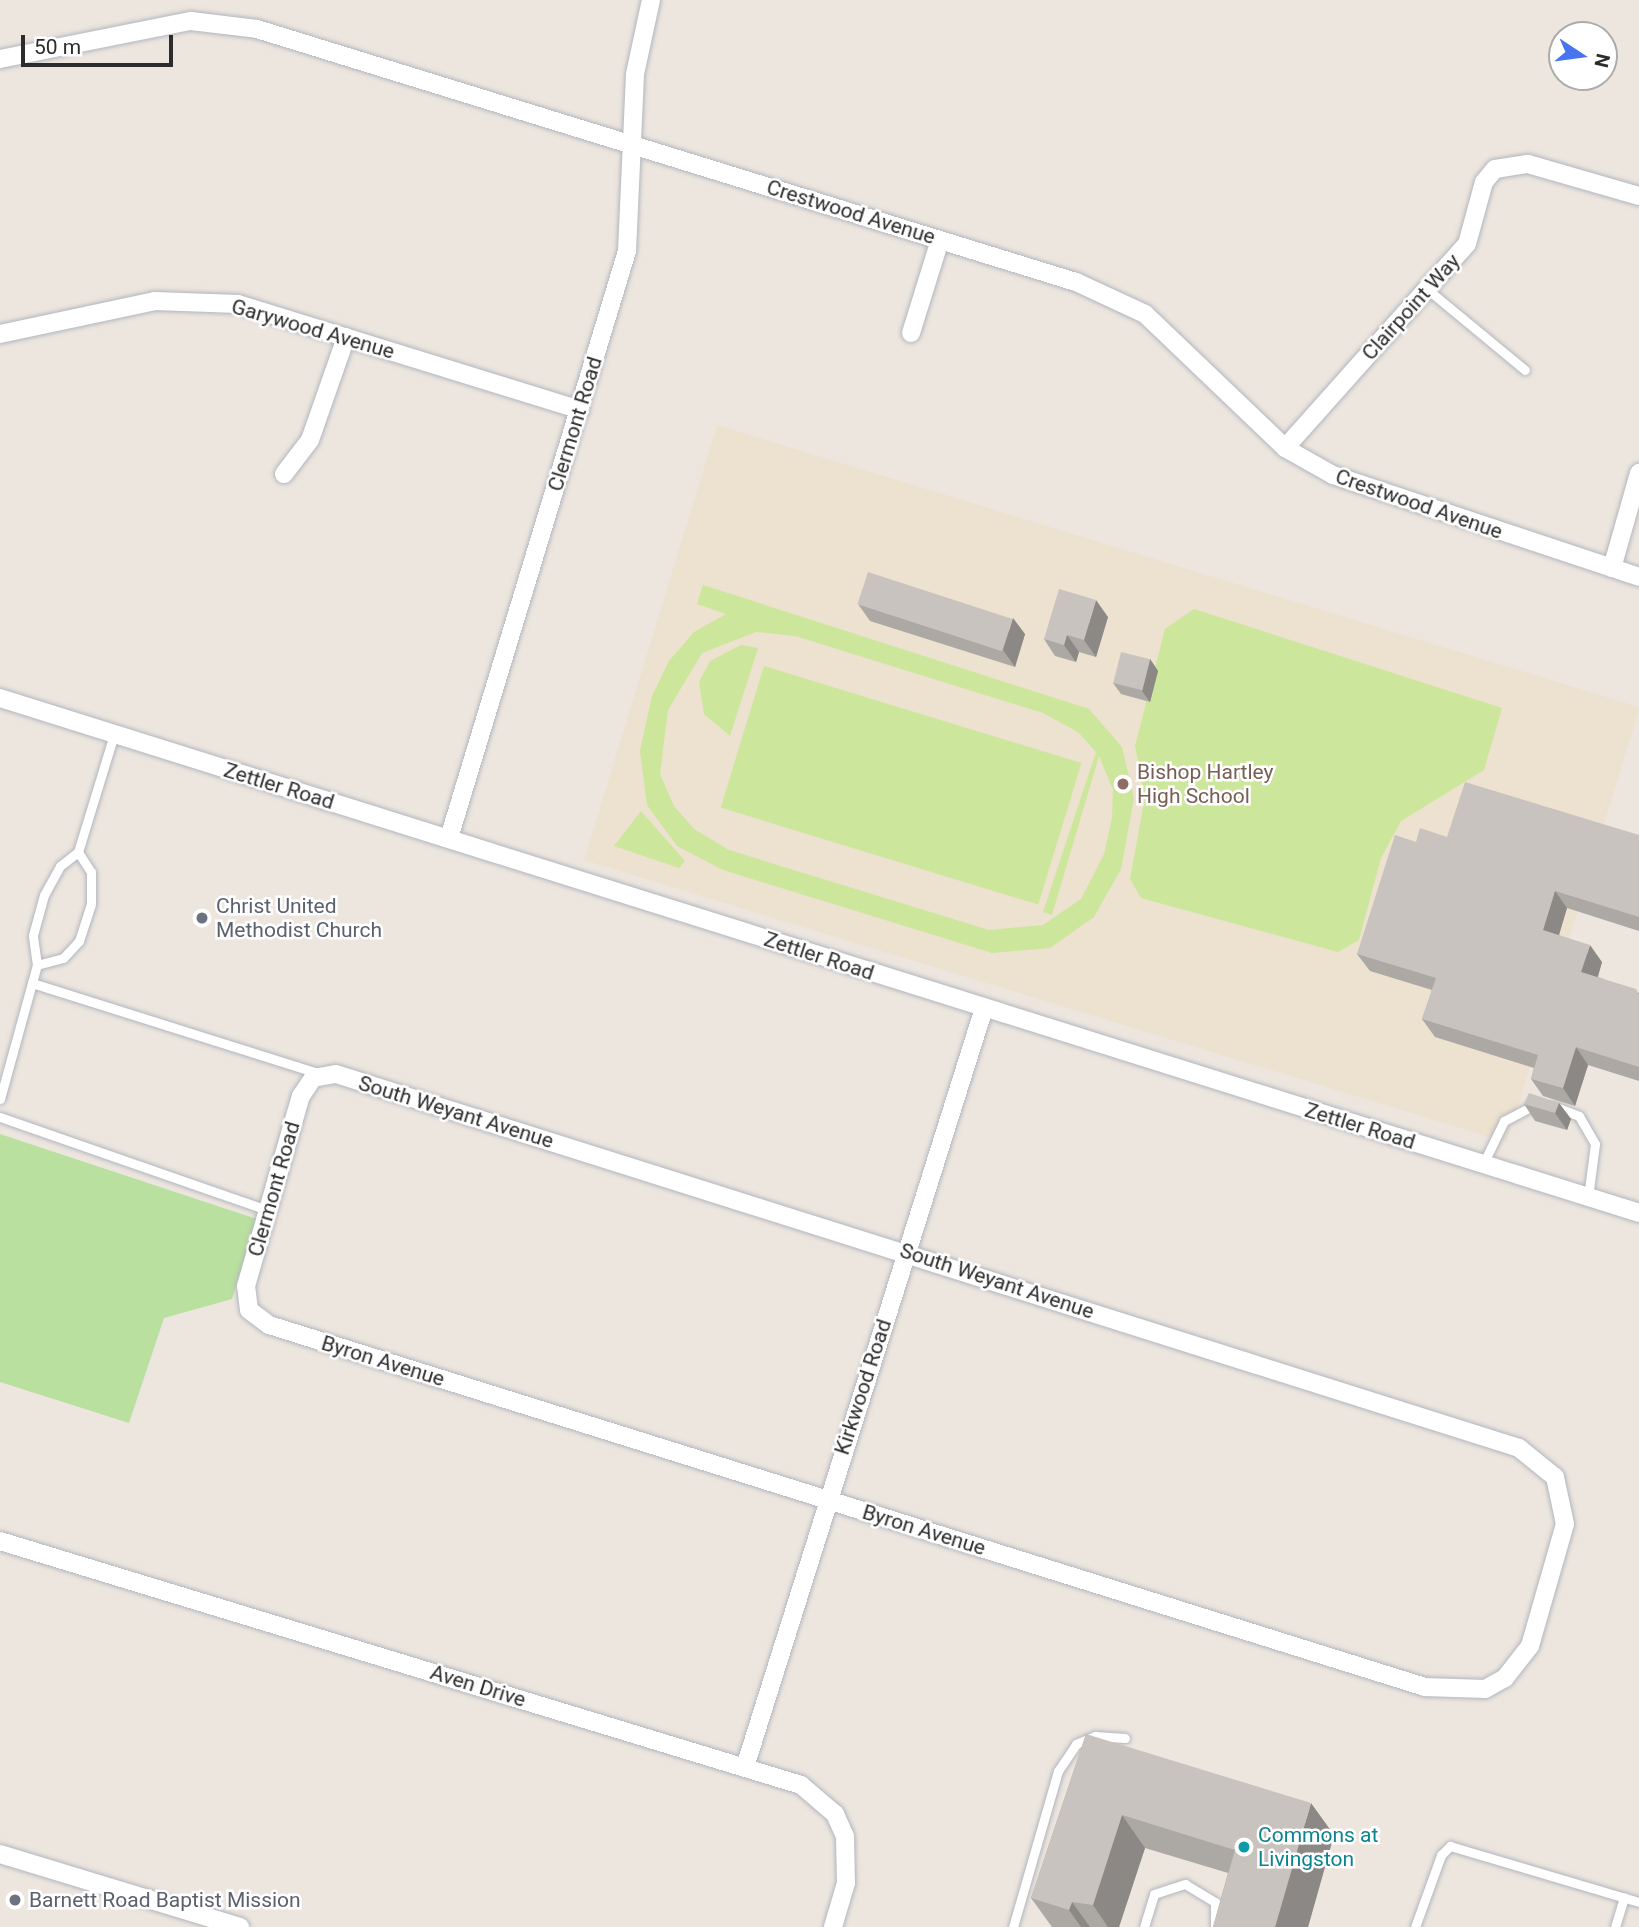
<!DOCTYPE html>
<html>
<head>
<meta charset="utf-8">
<style>
  body { margin:0 }
  #map { position:relative; width:1639px; height:1927px; overflow:hidden; background:#ede6df; font-family:Roboto,sans-serif }
  div>[style] { position:absolute }
  .education>* { inset:0; background:#ede1d0; transform-origin:0 0 }
  .green>* { inset:0; background:#b9e09f }
  .pitch>* { inset:0; background:#cce69b; transform-origin:0 0 }
  .roads { filter:drop-shadow(0 0 2px #b2b6be) drop-shadow(0 0 2px #b2b6be) }
  .service>* { height:9px; margin:-4.5px; padding:0 4.5px; transform-origin:4.5px; border-radius:4.5px; background:#fff }
  .minor>* { height:18px; margin:-9px; padding:0 9px; transform-origin:9px; border-radius:9px; background:#fff }
  .wall>* { inset:0; background:#aca8a3 }
  .shaded-wall>* { inset:0; background:#8c8885 }
  .building>* { inset:0; background:#c8c3be; transform-origin:0 0 }
  .dots>* { width:19px; height:19px; translate:-50% -50%; box-sizing:border-box; border:4px solid #fff; border-radius:50% }
  span { translate:-50% -50%; white-space:nowrap; text-align:center; line-height:1.15; -webkit-text-stroke:5px #fff; paint-order:stroke }
  .street-label { font-size:21px; color:#2c2c2c }
  .education-label { font-size:21px; color:#785e54 }
  .left { translate:0 -50%; text-align:left }
  .worship-label { font-size:21px; color:#5b616d }
  .culture-label { font-size:21px; color:#0d838f }
  .north { position:absolute; left:1548px; top:21px; width:70px; height:70px; box-sizing:border-box; background:#fff; border:2px solid #ababab; border-radius:50%; rotate:103deg; font-size:19px; font-weight:700; line-height:28px; text-align:center; color:#2c2c2c }
  .north::after { content:''; display:block; margin:auto; width:24px; height:32px; background:#4974ef; clip-path:polygon(50% 0,100% 100%,50% 72%,0 100%) }
  .scale { position:absolute; left:21px; top:35px; width:152px; height:32px; box-sizing:border-box; border:4px solid #2c2c2c; border-top:0; padding-left:9px; font-size:21px; line-height:24px; white-space:nowrap; color:#2c2c2c; -webkit-text-stroke:5px #fff; paint-order:stroke }
</style>
</head>
<body>
<div id="map">
  <div class="education">
    <div style="left:717px;top:425px;width:965px;height:455px;rotate:17deg"></div>
  </div>
  <div class="green">
    <div style="clip-path:polygon(0 1134px,257px 1219px,232px 1299px,164px 1318px,129px 1423px,0 1382px)"></div>
  </div>
  <div class="pitch">
    <div style="clip-path:polygon(evenodd,703px 585px,1089px 709px,1122px 747px,1134px 798px,1121px 869px,1094px 917px,1050px 948px,992px 953px,723px 870px,677px 846px,647px 805px,640px 751px,652px 696px,669px 661px,694px 632px,726px 614px,697px 604px,703px 585px,756px 632px,795px 636px,1043px 713px,1078px 732px,1096px 752px,1043px 912px,1052px 915px,1099px 756px,1113px 790px,1112px 818px,1104px 854px,1081px 899px,1043px 925px,989px 930px,729px 850px,694px 829px,674px 806px,660px 774px,668px 710px,702px 653px,756px 632px)"></div>
    <div style="clip-path:polygon(1194px 609px,1502px 708px,1484px 770px,1401px 821px,1381px 858px,1359px 940px,1338px 952px,1141px 898px,1130px 879px,1145px 797px,1135px 746px,1165px 629px)"></div>
    <div style="clip-path:polygon(741px 645px,758px 648px,730px 736px,704px 714px,699px 682px,710px 661px)"></div>
    <div style="left:764px;top:666px;width:332px;height:148px;rotate:17deg"></div>
    <div style="clip-path:polygon(641px 811px,685px 861px,679px 868px,614px 846px)"></div>
  </div>
  <div class="roads">
    <div class="service">
      <div style="left:1427px;top:289px;width:127px;rotate:39.6deg"></div>
      <div style="left:78px;top:852px;width:24px;rotate:57deg"></div>
      <div style="left:91px;top:872px;width:32px;rotate:90deg"></div>
      <div style="left:91px;top:904px;width:39px;rotate:108deg"></div>
      <div style="left:79px;top:941px;width:23px;rotate:133deg"></div>
      <div style="left:63px;top:958px;width:27px;rotate:165deg"></div>
      <div style="left:37px;top:965px;width:30px;rotate:-98deg"></div>
      <div style="left:33px;top:935px;width:41px;rotate:-74.6deg"></div>
      <div style="left:44px;top:895px;width:33px;rotate:-61deg"></div>
      <div style="left:60px;top:866px;width:23px;rotate:-38deg"></div>
      <div style="left:78px;top:852px;width:123px;rotate:-73deg"></div>
      <div style="left:32px;top:983px;width:302px;rotate:17.5deg"></div>
      <div style="left:0;top:1099px;width:139px;rotate:-74.6deg"></div>
      <div style="left:1553px;top:1106px;width:28px;rotate:21deg"></div>
      <div style="left:1579px;top:1116px;width:32px;rotate:60deg"></div>
      <div style="left:1595px;top:1144px;width:53px;rotate:97.5deg"></div>
      <div style="left:0;top:1117px;width:283px;rotate:19.2deg"></div>
      <div style="left:1483px;top:1164px;width:48px;rotate:-64deg"></div>
      <div style="left:1504px;top:1121px;width:36px;rotate:-28deg"></div>
      <div style="left:1013px;top:1927px;width:162px;rotate:-73.9deg"></div>
      <div style="left:1058px;top:1771px;width:32px;rotate:-56deg"></div>
      <div style="left:1076px;top:1744px;width:21px;rotate:-23deg"></div>
      <div style="left:1095px;top:1736px;width:30px;rotate:4deg"></div>
      <div style="left:1144px;top:1927px;width:34px;rotate:-73deg"></div>
      <div style="left:1154px;top:1894px;width:33px;rotate:-18deg"></div>
      <div style="left:1185px;top:1884px;width:35px;rotate:31deg"></div>
      <div style="left:1215px;top:1902px;width:25px;rotate:90deg"></div>
      <div style="left:1415px;top:1927px;width:77px;rotate:-70.1deg"></div>
      <div style="left:1441px;top:1855px;width:13px;rotate:-45deg"></div>
      <div style="left:1450px;top:1846px;width:197px;rotate:16.5deg"></div>
      <div style="left:1615px;top:1927px;width:31px;rotate:-73deg"></div>
    </div>
    <div class="minor">
      <div style="left:0;top:59px;width:195px;rotate:-11.3deg"></div>
      <div style="left:191px;top:21px;width:66px;rotate:6.9deg"></div>
      <div style="left:257px;top:29px;width:857px;rotate:17.17deg"></div>
      <div style="left:1076px;top:282px;width:76px;rotate:24.9deg"></div>
      <div style="left:1145px;top:314px;width:194px;rotate:43.7deg"></div>
      <div style="left:1285px;top:448px;width:55px;rotate:29.4deg"></div>
      <div style="left:1333px;top:475px;width:323px;rotate:18.4deg"></div>
      <div style="left:911px;top:333px;width:97px;rotate:-72.7deg"></div>
      <div style="left:0;top:334px;width:158px;rotate:-12deg"></div>
      <div style="left:155px;top:301px;width:83px;rotate:2.1deg"></div>
      <div style="left:238px;top:304px;width:358px;rotate:17.2deg"></div>
      <div style="left:1285px;top:448px;width:273px;rotate:-48.3deg"></div>
      <div style="left:1467px;top:244px;width:64px;rotate:-74.7deg"></div>
      <div style="left:1484px;top:182px;width:17px;rotate:-50deg"></div>
      <div style="left:1495px;top:169px;width:33px;rotate:-9deg"></div>
      <div style="left:1528px;top:164px;width:116px;rotate:16.1deg"></div>
      <div style="left:284px;top:474px;width:43px;rotate:-52.6deg"></div>
      <div style="left:310px;top:440px;width:109px;rotate:-70.7deg"></div>
      <div style="left:1612px;top:568px;width:99px;rotate:-74.1deg"></div>
      <div style="left:0;top:698px;width:1718px;rotate:17.44deg"></div>
      <div style="left:449px;top:838px;width:613px;rotate:-73.13deg"></div>
      <div style="left:627px;top:251px;width:177px;rotate:-87.4deg"></div>
      <div style="left:635px;top:74px;width:76px;rotate:-77.8deg"></div>
      <div style="left:336px;top:1074px;width:1241px;rotate:17.54deg"></div>
      <div style="left:1519px;top:1448px;width:46px;rotate:38.9deg"></div>
      <div style="left:1555px;top:1477px;width:48px;rotate:78deg"></div>
      <div style="left:1565px;top:1524px;width:127px;rotate:106deg"></div>
      <div style="left:1530px;top:1646px;width:41px;rotate:128deg"></div>
      <div style="left:1505px;top:1678px;width:23px;rotate:151deg"></div>
      <div style="left:1485px;top:1689px;width:60px;rotate:-178.1deg"></div>
      <div style="left:1425px;top:1687px;width:1211px;rotate:-162.61deg"></div>
      <div style="left:269px;top:1325px;width:25px;rotate:-143deg"></div>
      <div style="left:249px;top:1310px;width:24px;rotate:-97deg"></div>
      <div style="left:246px;top:1286px;width:198px;rotate:-73.9deg"></div>
      <div style="left:301px;top:1096px;width:22px;rotate:-56deg"></div>
      <div style="left:313px;top:1078px;width:23px;rotate:-10deg"></div>
      <div style="left:0;top:1541px;width:837px;rotate:16.94deg"></div>
      <div style="left:801px;top:1785px;width:45px;rotate:40.5deg"></div>
      <div style="left:835px;top:1814px;width:24px;rotate:66deg"></div>
      <div style="left:845px;top:1836px;width:47px;rotate:88.8deg"></div>
      <div style="left:846px;top:1883px;width:46px;rotate:106.5deg"></div>
      <div style="left:745px;top:1767px;width:796px;rotate:-72.52deg"></div>
      <div style="left:0;top:1854px;width:251px;rotate:16.9deg"></div>
    </div>
  </div>
  <div class="wall">
    <div style="clip-path:polygon(858px 604px,1025px 634px,1015px 667px,870px 621px)"></div>
    <div style="clip-path:polygon(1108px 617px,1096px 657px,1079px 652px,1076px 662px,1055px 656px,1044px 639px)"></div>
    <div style="clip-path:polygon(1150px 659px,1158px 671px,1150px 702px,1121px 694px,1113px 683px)"></div>
    <div style="clip-path:polygon(1639px 835px,1639px 931px,1567px 908px,1559px 935px,1602px 962px,1598px 977px,1639px 993px,1639px 1081px,1588px 1065px,1575px 1106px,1543px 1096px,1531px 1079px,1534px 1068px,1435px 1037px,1422px 1019px,1432px 990px,1370px 971px,1357px 954px,1416px 842px,1447px 837px)"></div>
    <div style="clip-path:polygon(1559px 1103px,1571px 1119px,1567px 1130px,1535px 1121px,1524px 1104px)"></div>
    <div style="clip-path:polygon(1086px 1734px,1334px 1835px,1308px 1927px,1213px 1927px,1228px 1873px,1145px 1848px,1119px 1927px,1052px 1927px,1031px 1898px)"></div>
  </div>
  <div class="shaded-wall">
    <div style="clip-path:polygon(1096px 600px,1108px 617px,1096px 657px,1084px 640px)"></div>
    <div style="clip-path:polygon(1013px 618px,1025px 634px,1015px 667px,1003px 650px)"></div>
    <div style="clip-path:polygon(1067px 635px,1079px 652px,1076px 662px,1064px 645px)"></div>
    <div style="clip-path:polygon(1150px 659px,1158px 671px,1150px 702px,1142px 691px)"></div>
    <div style="clip-path:polygon(1555px 891px,1567px 908px,1555px 948px,1543px 930px)"></div>
    <div style="clip-path:polygon(1590px 945px,1602px 962px,1594px 989px,1581px 972px)"></div>
    <div style="clip-path:polygon(1576px 1047px,1588px 1065px,1575px 1106px,1563px 1088px)"></div>
    <div style="clip-path:polygon(1559px 1103px,1571px 1119px,1567px 1130px,1555px 1113px)"></div>
    <div style="clip-path:polygon(1311px 1803px,1334px 1835px,1308px 1927px,1275px 1927px)"></div>
    <div style="clip-path:polygon(1122px 1815px,1145px 1848px,1119px 1927px,1108px 1927px,1093px 1905px)"></div>
    <div style="clip-path:polygon(1072px 1902px,1090px 1927px,1081px 1927px,1069px 1910px)"></div>
  </div>
  <div class="building">
    <div style="left:868px;top:572px;width:152px;height:34px;rotate:18deg"></div>
    <div style="clip-path:polygon(1059px 589px,1096px 600px,1084px 640px,1067px 635px,1064px 645px,1044px 639px)"></div>
    <div style="left:1121px;top:652px;width:30px;height:32px;rotate:14deg"></div>
    <div style="clip-path:polygon(1465px 782px,1639px 835px,1639px 917px,1555px 891px,1543px 930px,1590px 945px,1581px 972px,1636px 989px,1639px 995px,1639px 1067px,1576px 1047px,1563px 1088px,1531px 1079px,1538px 1055px,1422px 1019px,1436px 978px,1357px 954px,1395px 835px,1416px 842px,1420px 828px,1447px 837px)"></div>
    <div style="clip-path:polygon(1529px 1093px,1559px 1103px,1555px 1113px,1524px 1104px)"></div>
    <div style="clip-path:polygon(1086px 1734px,1311px 1803px,1275px 1927px,1213px 1927px,1235px 1850px,1122px 1815px,1093px 1905px,1072px 1902px,1069px 1910px,1031px 1898px)"></div>
  </div>
  <div class="dots">
    <div style="left:1123px;top:784px;background:#8d6e63"></div>
    <div style="left:202px;top:918px;background:#6b7280"></div>
    <div style="left:1244px;top:1847px;background:#0f9aa8"></div>
    <div style="left:15px;top:1900px;background:#6b7280"></div>
  </div>
  <div class="street-label">
    <span style="left:851px;top:212px;rotate:17deg">Crestwood Avenue</span>
    <span style="left:1411px;top:307px;rotate:-48deg">Clairpoint Way</span>
    <span style="left:313px;top:329px;rotate:16deg">Garywood Avenue</span>
    <span style="left:575px;top:424px;rotate:-73deg">Clermont Road</span>
    <span style="left:1419px;top:504px;rotate:19deg">Crestwood Avenue</span>
    <span style="left:279px;top:786px;rotate:17deg">Zettler Road</span>
    <span style="left:819px;top:956px;rotate:18deg">Zettler Road</span>
    <span style="left:456px;top:1112px;rotate:17deg">South Weyant Avenue</span>
    <span style="left:1360px;top:1126px;rotate:17deg">Zettler Road</span>
    <span style="left:274px;top:1189px;rotate:-74deg">Clermont Road</span>
    <span style="left:997px;top:1281px;rotate:18deg">South Weyant Avenue</span>
    <span style="left:383px;top:1361px;rotate:17deg">Byron Avenue</span>
    <span style="left:863px;top:1387px;rotate:-72deg">Kirkwood Road</span>
    <span style="left:924px;top:1530px;rotate:17deg">Byron Avenue</span>
    <span style="left:478px;top:1686px;rotate:17deg">Aven Drive</span>
  </div>
  <div class="education-label">
    <span class="left" style="left:1137px;top:784px">Bishop Hartley<br>High School</span>
  </div>
  <div class="worship-label">
    <span class="left" style="left:216px;top:918px">Christ United<br>Methodist Church</span>
    <span class="left" style="left:29px;top:1900px">Barnett Road Baptist Mission</span>
  </div>
  <div class="culture-label">
    <span class="left" style="left:1258px;top:1847px">Commons at<br>Livingston</span>
  </div>
  <div class="north">N</div>
  <div class="scale">50 m</div>
</div>
</body>
</html>
